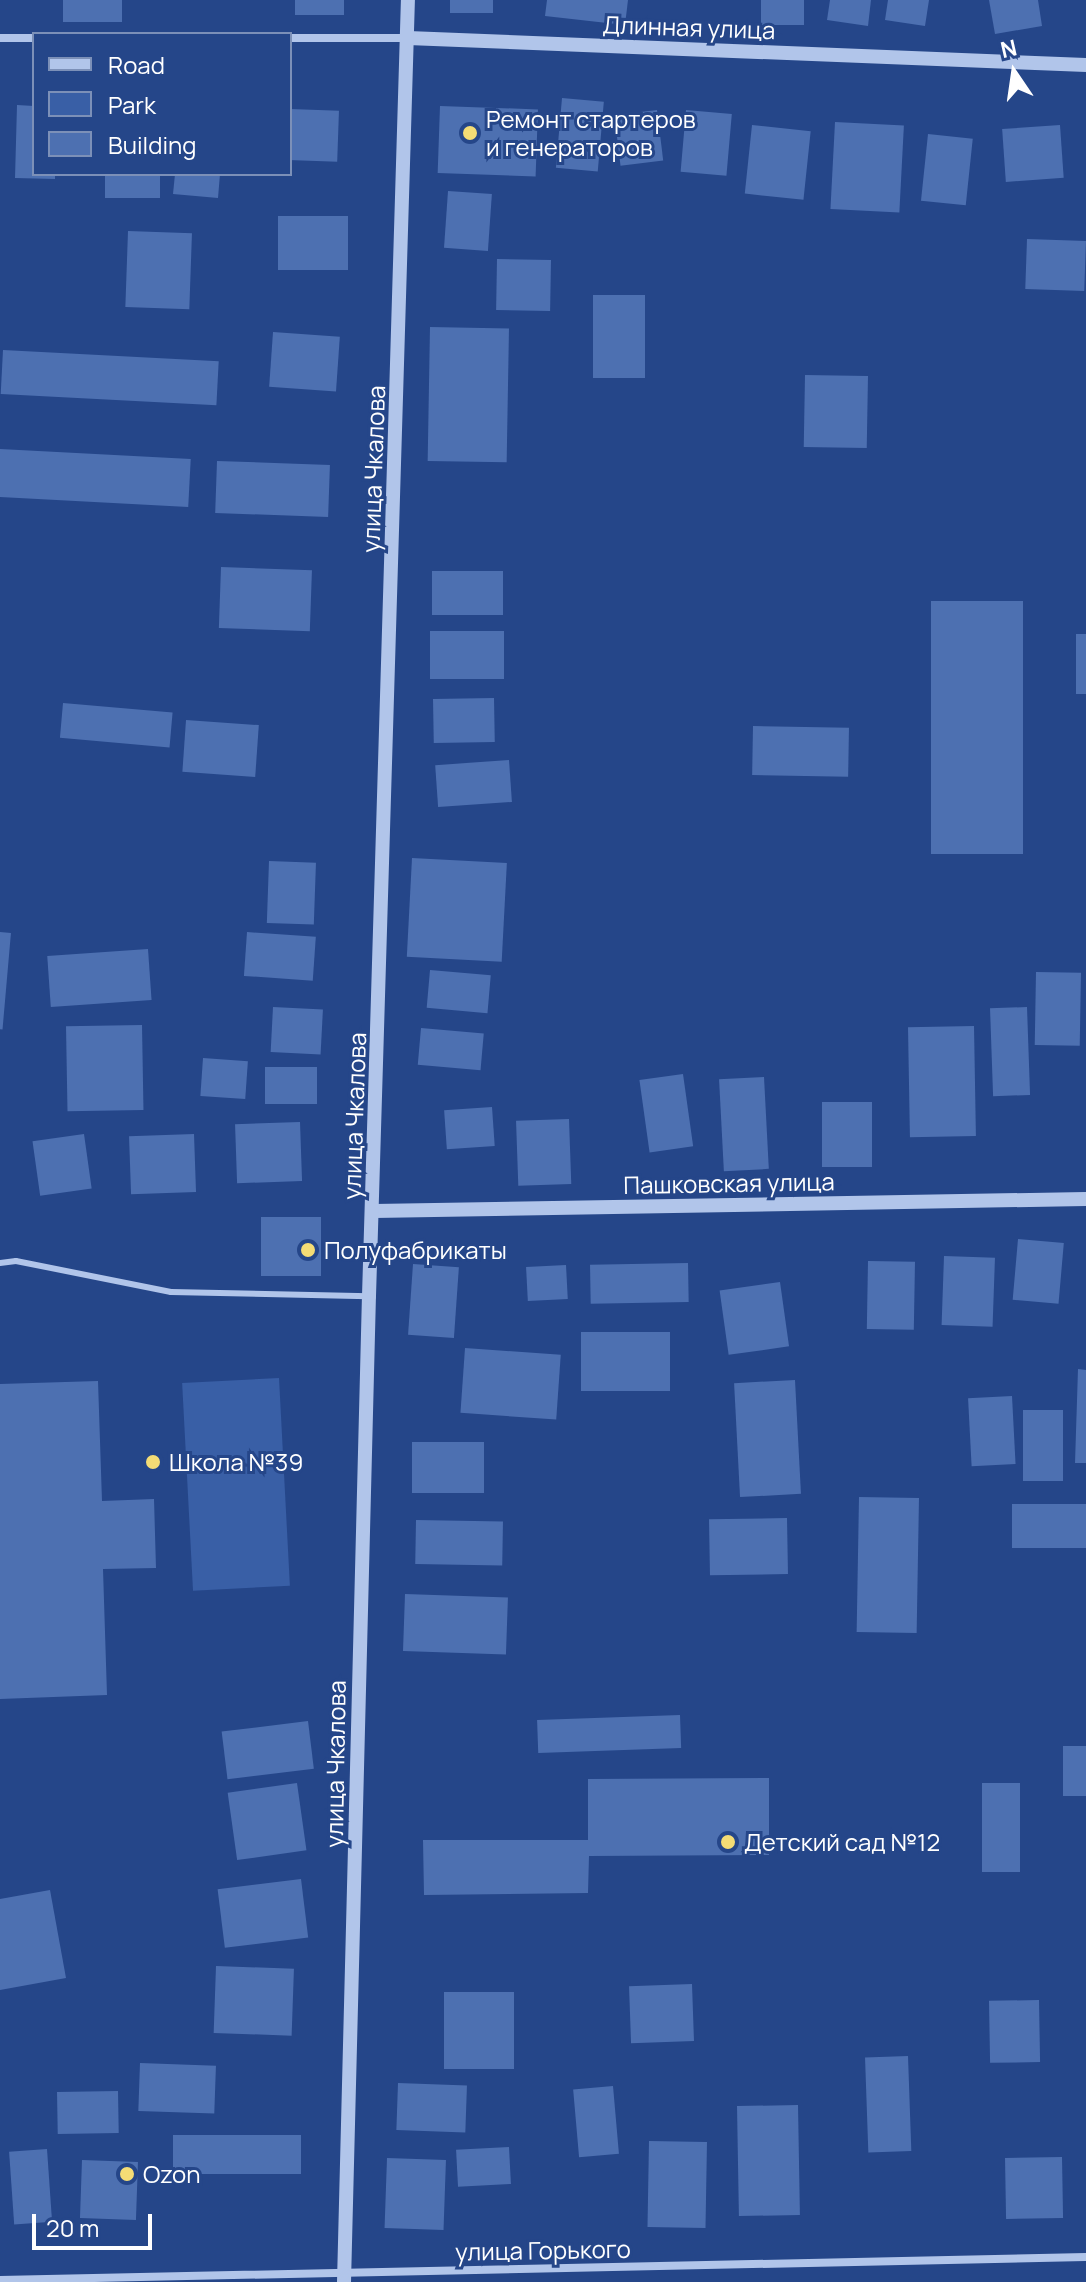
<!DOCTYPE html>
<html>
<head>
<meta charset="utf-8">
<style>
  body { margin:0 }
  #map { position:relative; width:1086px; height:2282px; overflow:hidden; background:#254689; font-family:Manrope,sans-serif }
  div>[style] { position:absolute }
  .green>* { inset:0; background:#395fa6; transform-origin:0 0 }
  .building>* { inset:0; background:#4d70b1; transform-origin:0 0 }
  .service>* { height:6px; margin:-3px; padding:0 3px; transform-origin:3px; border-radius:3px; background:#b1c5ea }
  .minor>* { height:8px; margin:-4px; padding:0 4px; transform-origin:4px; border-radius:4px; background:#b1c5ea }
  .tertiary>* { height:14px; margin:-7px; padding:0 7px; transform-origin:7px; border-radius:7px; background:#b1c5ea }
  .dots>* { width:22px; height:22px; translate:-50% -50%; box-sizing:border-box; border:4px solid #254689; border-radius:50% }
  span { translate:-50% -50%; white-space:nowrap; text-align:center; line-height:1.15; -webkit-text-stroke:6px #254689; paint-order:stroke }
  .street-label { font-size:24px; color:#fff }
  .poi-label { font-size:24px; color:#fff }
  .left { translate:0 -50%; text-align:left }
  .legend { position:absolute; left:32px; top:32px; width:260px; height:144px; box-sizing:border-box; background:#254689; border:2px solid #7c90b8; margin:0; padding:10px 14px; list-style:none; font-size:24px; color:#fff }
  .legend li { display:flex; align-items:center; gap:16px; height:40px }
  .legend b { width:40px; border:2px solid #7c90b8 }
  .north { position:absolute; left:974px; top:32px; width:80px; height:80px; -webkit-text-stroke:6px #254689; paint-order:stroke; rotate:347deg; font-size:22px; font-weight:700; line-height:32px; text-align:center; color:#fff }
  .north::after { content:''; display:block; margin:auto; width:28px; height:36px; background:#fff; clip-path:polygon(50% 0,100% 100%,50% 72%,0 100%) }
  .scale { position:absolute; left:32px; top:2214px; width:120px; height:36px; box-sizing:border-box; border:4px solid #fff; border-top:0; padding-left:10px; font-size:24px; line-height:28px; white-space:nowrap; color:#fff; -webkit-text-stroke:6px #254689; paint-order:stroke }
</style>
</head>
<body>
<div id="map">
  <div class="green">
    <div style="left:279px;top:1378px;width:208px;height:97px;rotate:87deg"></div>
  </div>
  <div class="building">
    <div style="left:63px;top:0;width:59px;height:22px"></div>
    <div style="left:295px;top:0;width:49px;height:15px"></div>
    <div style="left:450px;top:0;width:43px;height:13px"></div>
    <div style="clip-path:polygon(547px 0,628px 0,625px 25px,545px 16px)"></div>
    <div style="left:761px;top:0;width:43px;height:25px"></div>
    <div style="clip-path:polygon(830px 0,871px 0,868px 26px,827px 20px)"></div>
    <div style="clip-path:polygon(888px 0,929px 0,925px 26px,885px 20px)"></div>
    <div style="clip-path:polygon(989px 0,1038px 0,1042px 26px,995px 34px)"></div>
    <div style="left:562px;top:98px;width:42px;height:70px;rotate:5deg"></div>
    <div style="clip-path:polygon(17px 105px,34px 106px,34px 174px,55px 174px,55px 179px,15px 178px)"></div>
    <div style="left:440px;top:106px;width:98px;height:67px;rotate:2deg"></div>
    <div style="left:290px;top:109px;width:49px;height:51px;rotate:2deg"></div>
    <div style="left:657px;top:110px;width:51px;height:43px;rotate:83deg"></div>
    <div style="left:686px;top:110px;width:46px;height:62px;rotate:5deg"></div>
    <div style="left:835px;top:122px;width:69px;height:87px;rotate:3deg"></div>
    <div style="left:752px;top:125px;width:59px;height:69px;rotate:6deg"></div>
    <div style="left:1060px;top:125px;width:53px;height:58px;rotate:86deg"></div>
    <div style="left:928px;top:134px;width:45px;height:67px;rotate:6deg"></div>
    <div style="left:105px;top:174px;width:55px;height:24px"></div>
    <div style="clip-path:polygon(175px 174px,220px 174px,218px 198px,173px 194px)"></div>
    <div style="left:448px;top:191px;width:44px;height:57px;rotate:4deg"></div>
    <div style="left:278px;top:216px;width:70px;height:54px"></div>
    <div style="left:128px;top:231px;width:64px;height:76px;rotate:2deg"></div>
    <div style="left:1027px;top:239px;width:59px;height:50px;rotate:2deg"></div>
    <div style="left:497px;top:259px;width:54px;height:51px;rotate:1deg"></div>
    <div style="left:593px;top:295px;width:52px;height:83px"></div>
    <div style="left:430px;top:327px;width:79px;height:134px;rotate:1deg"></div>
    <div style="left:273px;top:332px;width:67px;height:55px;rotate:4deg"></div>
    <div style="left:3px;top:350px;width:216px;height:44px;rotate:3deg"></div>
    <div style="left:805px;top:375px;width:63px;height:72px;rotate:1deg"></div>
    <div style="left:0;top:449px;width:191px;height:48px;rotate:3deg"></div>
    <div style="left:217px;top:461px;width:113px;height:52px;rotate:2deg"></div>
    <div style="left:221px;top:567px;width:91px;height:61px;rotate:2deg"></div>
    <div style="left:432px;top:571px;width:71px;height:44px"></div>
    <div style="left:931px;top:601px;width:92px;height:253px"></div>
    <div style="left:504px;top:631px;width:48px;height:74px;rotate:90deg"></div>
    <div style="left:1076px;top:634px;width:10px;height:60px"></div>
    <div style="left:494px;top:698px;width:44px;height:61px;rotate:89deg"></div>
    <div style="left:63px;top:703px;width:110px;height:35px;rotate:5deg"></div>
    <div style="left:186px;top:720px;width:73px;height:52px;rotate:4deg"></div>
    <div style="left:753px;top:726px;width:96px;height:49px;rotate:1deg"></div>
    <div style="left:509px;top:760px;width:42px;height:74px;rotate:86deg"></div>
    <div style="left:412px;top:858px;width:95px;height:99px;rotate:3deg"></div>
    <div style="left:269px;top:861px;width:47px;height:62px;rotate:2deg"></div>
    <div style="left:0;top:932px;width:11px;height:97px;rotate:5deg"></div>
    <div style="left:247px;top:932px;width:69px;height:44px;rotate:4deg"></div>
    <div style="left:148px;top:949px;width:51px;height:101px;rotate:86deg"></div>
    <div style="left:430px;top:970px;width:61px;height:38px;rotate:5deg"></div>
    <div style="left:1036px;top:972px;width:45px;height:73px;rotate:1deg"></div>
    <div style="left:273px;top:1007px;width:50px;height:45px;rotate:3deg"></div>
    <div style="left:1027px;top:1007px;width:88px;height:37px;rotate:88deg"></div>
    <div style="left:142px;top:1025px;width:85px;height:76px;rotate:89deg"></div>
    <div style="left:974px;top:1026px;width:110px;height:66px;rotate:89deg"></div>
    <div style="left:421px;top:1028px;width:63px;height:37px;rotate:5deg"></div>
    <div style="left:203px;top:1058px;width:45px;height:38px;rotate:4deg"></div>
    <div style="left:317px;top:1067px;width:37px;height:52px;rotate:90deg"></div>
    <div style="left:683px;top:1074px;width:73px;height:44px;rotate:82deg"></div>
    <div style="left:764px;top:1077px;width:92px;height:45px;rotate:87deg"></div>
    <div style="left:822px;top:1102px;width:50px;height:65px"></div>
    <div style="left:492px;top:1107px;width:39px;height:48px;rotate:86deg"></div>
    <div style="left:569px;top:1119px;width:65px;height:53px;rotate:88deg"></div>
    <div style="left:300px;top:1122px;width:59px;height:65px;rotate:88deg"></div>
    <div style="left:84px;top:1134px;width:55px;height:52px;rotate:82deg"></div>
    <div style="left:194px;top:1134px;width:58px;height:65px;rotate:88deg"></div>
    <div style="left:261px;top:1217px;width:60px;height:59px"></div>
    <div style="left:1018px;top:1239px;width:46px;height:61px;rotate:5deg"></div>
    <div style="left:944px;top:1256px;width:51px;height:69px;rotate:2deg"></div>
    <div style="left:868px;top:1261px;width:47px;height:68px;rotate:1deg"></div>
    <div style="left:688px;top:1263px;width:39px;height:98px;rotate:89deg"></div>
    <div style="left:413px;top:1264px;width:46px;height:71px;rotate:4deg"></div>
    <div style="left:566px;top:1265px;width:34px;height:40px;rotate:87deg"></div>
    <div style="left:780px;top:1282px;width:65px;height:61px;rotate:82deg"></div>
    <div style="left:581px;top:1332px;width:89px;height:59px"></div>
    <div style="left:465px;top:1348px;width:96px;height:65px;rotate:4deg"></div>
    <div style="clip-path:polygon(1078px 1369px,1086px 1370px,1086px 1463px,1075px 1463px)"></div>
    <div style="left:795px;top:1380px;width:114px;height:61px;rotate:87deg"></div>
    <div style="clip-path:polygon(98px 1381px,102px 1501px,154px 1499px,156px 1568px,103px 1569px,107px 1695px,0 1699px,0 1384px)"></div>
    <div style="left:1012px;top:1396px;width:68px;height:44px;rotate:87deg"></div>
    <div style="left:1023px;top:1410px;width:40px;height:71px"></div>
    <div style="left:484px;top:1442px;width:51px;height:72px;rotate:90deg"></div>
    <div style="left:859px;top:1497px;width:60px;height:135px;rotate:1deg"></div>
    <div style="left:1086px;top:1504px;width:44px;height:74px;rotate:90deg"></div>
    <div style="left:787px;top:1518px;width:56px;height:78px;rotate:89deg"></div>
    <div style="left:416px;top:1520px;width:87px;height:44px;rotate:1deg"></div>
    <div style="left:405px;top:1594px;width:103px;height:57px;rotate:2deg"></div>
    <div style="left:680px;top:1715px;width:33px;height:143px;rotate:88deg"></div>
    <div style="left:308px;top:1721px;width:48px;height:87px;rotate:83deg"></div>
    <div style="left:1086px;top:1746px;width:50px;height:23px;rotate:90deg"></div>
    <div style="clip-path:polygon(769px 1778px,769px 1855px,589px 1856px,588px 1893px,424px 1895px,423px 1840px,588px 1840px,588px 1779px)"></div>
    <div style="left:297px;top:1783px;width:68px;height:70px;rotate:82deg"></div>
    <div style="left:982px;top:1783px;width:38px;height:89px"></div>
    <div style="left:301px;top:1879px;width:59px;height:84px;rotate:83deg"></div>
    <div style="clip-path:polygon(50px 1890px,66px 1978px,0 1990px,0 1899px)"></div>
    <div style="left:216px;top:1966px;width:78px;height:67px;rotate:2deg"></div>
    <div style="left:692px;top:1984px;width:57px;height:63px;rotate:88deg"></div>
    <div style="left:444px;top:1992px;width:70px;height:77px"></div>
    <div style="left:1039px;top:2000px;width:62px;height:50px;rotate:89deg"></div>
    <div style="left:908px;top:2056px;width:95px;height:43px;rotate:88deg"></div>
    <div style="left:140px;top:2063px;width:76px;height:48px;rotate:2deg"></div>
    <div style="left:398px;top:2083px;width:69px;height:47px;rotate:2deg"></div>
    <div style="left:613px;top:2086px;width:68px;height:40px;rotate:85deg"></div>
    <div style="left:118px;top:2091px;width:42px;height:61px;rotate:89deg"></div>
    <div style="left:798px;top:2105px;width:110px;height:61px;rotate:89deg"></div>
    <div style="left:173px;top:2135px;width:128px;height:39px"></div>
    <div style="left:649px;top:2141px;width:58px;height:86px;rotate:1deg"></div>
    <div style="left:509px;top:2147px;width:37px;height:53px;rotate:87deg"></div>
    <div style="left:47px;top:2149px;width:73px;height:38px;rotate:86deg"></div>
    <div style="left:1062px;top:2157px;width:61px;height:57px;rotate:89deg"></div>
    <div style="left:387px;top:2158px;width:59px;height:70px;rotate:2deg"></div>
    <div style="left:82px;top:2160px;width:56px;height:58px;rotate:2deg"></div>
  </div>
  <div class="service">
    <div style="left:0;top:1263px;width:16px;rotate:-7deg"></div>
    <div style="left:16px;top:1261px;width:158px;rotate:11.3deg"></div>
    <div style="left:171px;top:1292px;width:198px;rotate:1.2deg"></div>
  </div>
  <div class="minor">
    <div style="left:0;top:38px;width:34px"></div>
    <div style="left:290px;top:38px;width:118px"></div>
    <div style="left:0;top:2280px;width:1086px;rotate:-1.21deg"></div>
  </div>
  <div class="tertiary">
    <div style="left:408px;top:38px;width:679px;rotate:2.28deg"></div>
    <div style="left:374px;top:1211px;width:712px;rotate:-0.97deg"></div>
    <div style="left:344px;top:2282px;width:986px;rotate:-88.55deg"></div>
    <div style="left:369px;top:1296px;width:1297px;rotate:-88.28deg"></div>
  </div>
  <div class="dots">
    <div style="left:470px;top:133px;background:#f4dc75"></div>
    <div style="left:308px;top:1250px;background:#f4dc75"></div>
    <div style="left:153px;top:1462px;background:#f4dc75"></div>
    <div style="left:728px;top:1842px;background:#f4dc75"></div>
    <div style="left:127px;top:2174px;background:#f4dc75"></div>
  </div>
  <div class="street-label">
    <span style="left:689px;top:27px;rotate:2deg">Длинная улица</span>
    <span style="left:373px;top:469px;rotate:-88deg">улица Чкалова</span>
    <span style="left:354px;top:1116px;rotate:-88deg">улица Чкалова</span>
    <span style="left:729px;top:1183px;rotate:-1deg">Пашковская улица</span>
    <span style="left:335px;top:1764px;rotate:-89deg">улица Чкалова</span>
    <span style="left:543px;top:2250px;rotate:-1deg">улица Горького</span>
  </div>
  <div class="poi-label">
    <span class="left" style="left:486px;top:133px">Ремонт стартеров<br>и генераторов</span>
    <span class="left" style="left:324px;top:1250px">Полуфабрикаты</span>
    <span class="left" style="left:169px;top:1462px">Школа №39</span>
    <span class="left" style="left:744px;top:1842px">Детский сад №12</span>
    <span class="left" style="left:143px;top:2174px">Ozon</span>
  </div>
  <ul class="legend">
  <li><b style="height:10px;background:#b1c5ea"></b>Road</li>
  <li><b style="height:22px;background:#395fa6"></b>Park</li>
  <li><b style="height:22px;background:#4d70b1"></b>Building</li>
  </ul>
  <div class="north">N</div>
  <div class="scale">20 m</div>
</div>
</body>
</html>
